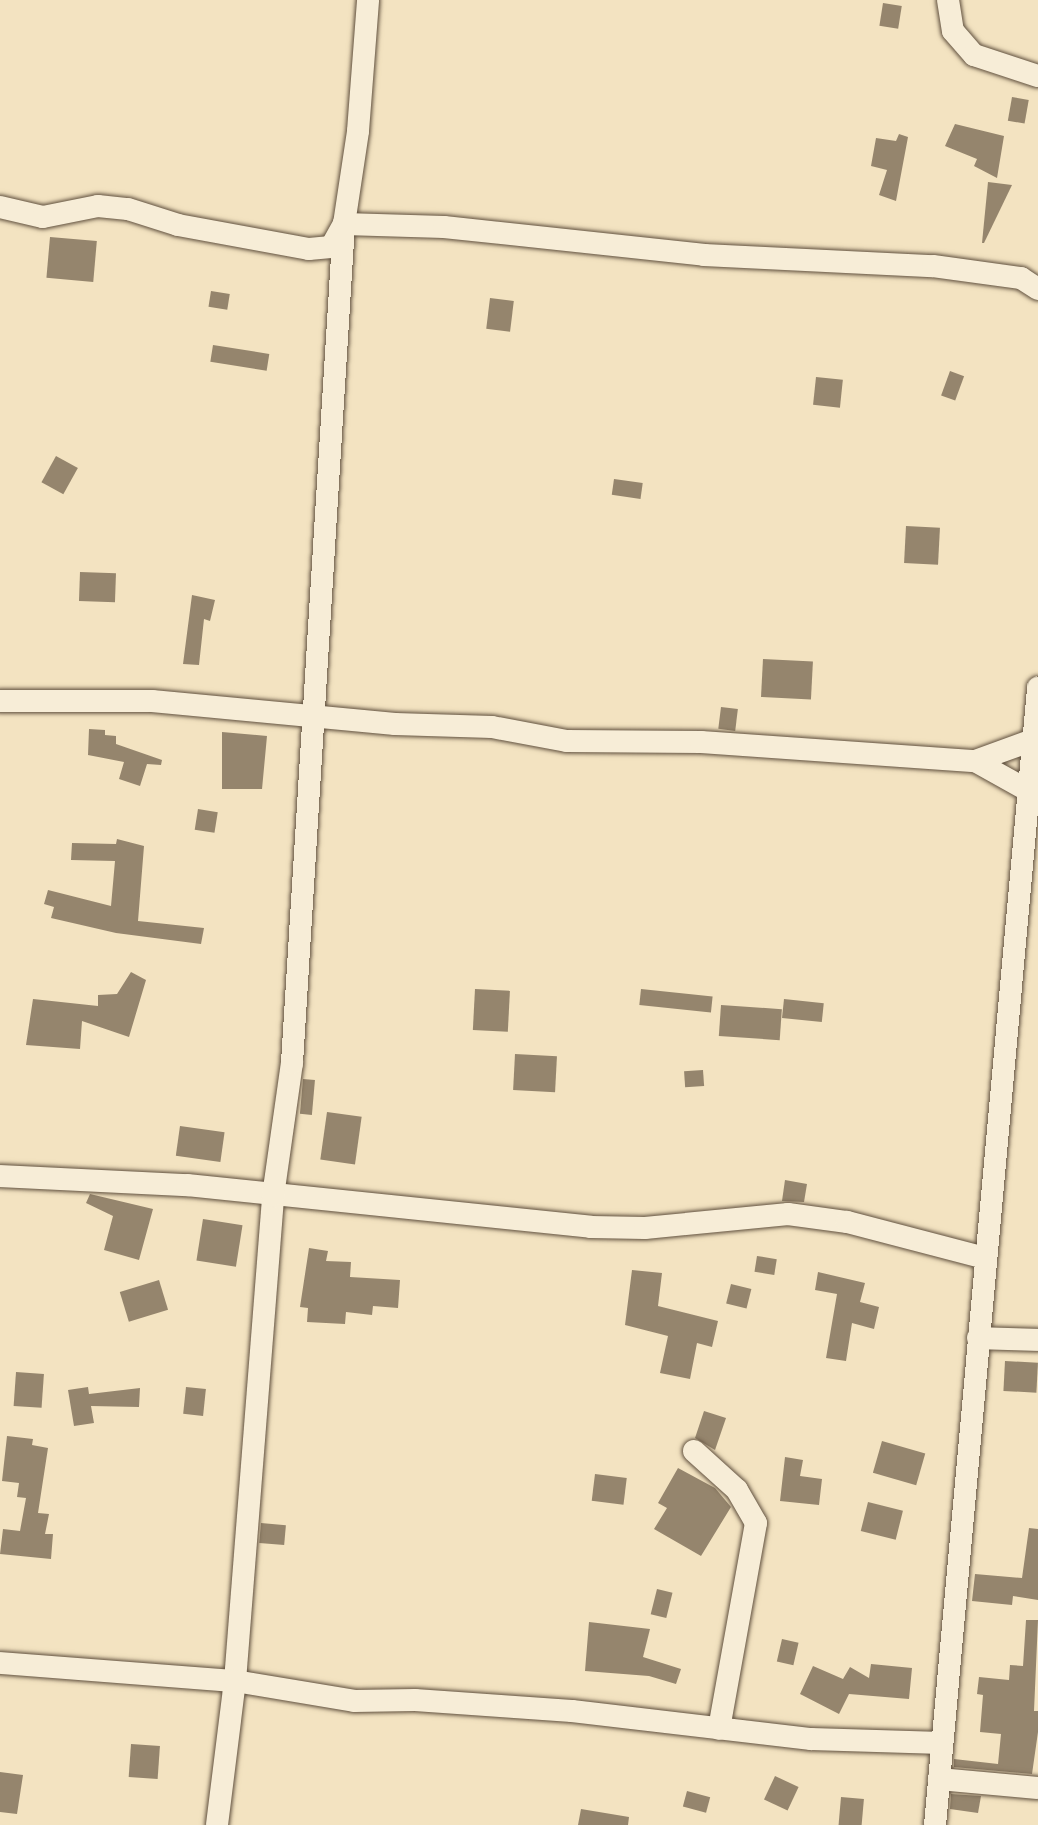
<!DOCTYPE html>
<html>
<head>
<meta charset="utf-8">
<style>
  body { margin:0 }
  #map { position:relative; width:1038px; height:1825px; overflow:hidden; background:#f3e3c1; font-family:"Libre Caslon Text",serif }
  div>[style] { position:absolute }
  .building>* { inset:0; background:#95856d; transform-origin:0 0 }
  .roads { filter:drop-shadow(0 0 2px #60503e) drop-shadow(0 0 2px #60503e) }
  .minor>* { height:22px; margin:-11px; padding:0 11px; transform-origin:11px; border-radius:11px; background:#f7edd7 }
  span { translate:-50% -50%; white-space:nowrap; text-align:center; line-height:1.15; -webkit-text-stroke:6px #f7edd7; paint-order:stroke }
</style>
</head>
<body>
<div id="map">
  <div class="building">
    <div style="left:883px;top:3px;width:19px;height:23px;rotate:9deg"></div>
    <div style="left:1012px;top:97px;width:17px;height:24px;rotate:10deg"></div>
    <div style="clip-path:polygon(955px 124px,1004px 136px,997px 178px,974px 166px,977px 159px,945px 146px)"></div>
    <div style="clip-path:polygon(899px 134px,908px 137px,896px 201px,879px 195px,887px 170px,871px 166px,876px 138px,896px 141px)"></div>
    <div style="clip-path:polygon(988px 182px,1012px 185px,984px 243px,982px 243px)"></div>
    <div style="left:50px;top:237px;width:47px;height:41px;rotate:5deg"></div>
    <div style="left:211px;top:291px;width:19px;height:16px;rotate:9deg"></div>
    <div style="left:490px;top:298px;width:24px;height:31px;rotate:7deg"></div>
    <div style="left:213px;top:345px;width:57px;height:17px;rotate:9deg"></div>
    <div style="left:950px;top:371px;width:15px;height:26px;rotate:20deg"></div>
    <div style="left:816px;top:377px;width:27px;height:28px;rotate:6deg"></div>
    <div style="left:56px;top:456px;width:25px;height:30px;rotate:29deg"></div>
    <div style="left:614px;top:479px;width:29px;height:16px;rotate:8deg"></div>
    <div style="left:906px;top:526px;width:34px;height:37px;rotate:3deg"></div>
    <div style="left:80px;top:572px;width:36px;height:29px;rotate:2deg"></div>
    <div style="clip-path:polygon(192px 595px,215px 600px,210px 621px,204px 619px,199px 665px,183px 664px)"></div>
    <div style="left:763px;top:659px;width:50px;height:38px;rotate:3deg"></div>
    <div style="left:721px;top:707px;width:17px;height:22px;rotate:7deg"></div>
    <div style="clip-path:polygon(89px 729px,105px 730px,105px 735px,116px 736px,116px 744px,162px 760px,161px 765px,147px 764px,140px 786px,119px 779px,124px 762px,88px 755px)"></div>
    <div style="clip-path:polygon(222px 732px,267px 736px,262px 789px,222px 789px)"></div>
    <div style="left:198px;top:809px;width:20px;height:21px;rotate:9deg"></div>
    <div style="clip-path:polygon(117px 839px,144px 846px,138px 921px,204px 928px,201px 944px,116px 933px,51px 918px,54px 907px,44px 904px,48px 890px,111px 906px,115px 861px,71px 860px,72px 843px,116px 844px)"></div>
    <div style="clip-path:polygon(131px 972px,146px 980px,129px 1037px,82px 1021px,80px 1049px,26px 1045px,33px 999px,98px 1006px,98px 995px,117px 994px)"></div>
    <div style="left:475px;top:989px;width:35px;height:41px;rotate:3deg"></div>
    <div style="left:641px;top:989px;width:72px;height:16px;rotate:6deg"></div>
    <div style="left:784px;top:999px;width:40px;height:19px;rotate:6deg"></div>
    <div style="left:721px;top:1005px;width:61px;height:31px;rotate:4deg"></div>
    <div style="left:515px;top:1054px;width:42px;height:36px;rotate:3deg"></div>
    <div style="left:703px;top:1070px;width:16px;height:19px;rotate:86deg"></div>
    <div style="left:303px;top:1079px;width:12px;height:35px;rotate:5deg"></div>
    <div style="left:327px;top:1112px;width:35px;height:48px;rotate:8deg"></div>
    <div style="left:180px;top:1126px;width:45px;height:30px;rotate:8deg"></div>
    <div style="clip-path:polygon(785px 1180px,807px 1184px,804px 1202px,782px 1201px)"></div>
    <div style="clip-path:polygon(90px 1194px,153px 1209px,139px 1260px,104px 1250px,113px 1216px,86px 1203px)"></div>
    <div style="left:203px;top:1219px;width:40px;height:42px;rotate:9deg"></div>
    <div style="clip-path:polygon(309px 1248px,328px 1251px,326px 1261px,351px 1262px,350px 1277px,400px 1280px,398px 1308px,373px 1306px,372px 1315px,346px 1312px,345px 1324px,307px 1322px,308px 1308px,300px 1307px)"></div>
    <div style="left:757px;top:1256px;width:20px;height:16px;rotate:9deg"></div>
    <div style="clip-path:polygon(632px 1270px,662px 1273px,658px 1306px,718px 1321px,712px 1347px,697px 1343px,690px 1379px,660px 1373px,668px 1336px,625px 1325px)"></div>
    <div style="clip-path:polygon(818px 1272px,865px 1283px,860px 1302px,879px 1307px,874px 1329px,852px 1323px,846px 1361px,826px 1358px,837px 1294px,815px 1290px)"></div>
    <div style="left:159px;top:1280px;width:31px;height:41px;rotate:73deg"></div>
    <div style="left:731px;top:1284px;width:21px;height:20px;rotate:14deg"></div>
    <div style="left:1005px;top:1361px;width:33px;height:30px;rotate:3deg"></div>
    <div style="left:16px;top:1372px;width:28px;height:34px;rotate:4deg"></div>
    <div style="clip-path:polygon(88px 1387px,89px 1394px,140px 1388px,139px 1407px,91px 1406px,94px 1423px,74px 1426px,68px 1390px)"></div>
    <div style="left:186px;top:1387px;width:20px;height:27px;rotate:6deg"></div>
    <div style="clip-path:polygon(704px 1411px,726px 1418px,715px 1450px,695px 1438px)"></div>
    <div style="clip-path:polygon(7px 1436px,33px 1439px,32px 1445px,48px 1448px,38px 1513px,49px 1514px,45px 1534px,53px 1534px,51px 1559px,0 1554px,3px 1529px,20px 1531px,26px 1498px,17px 1497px,19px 1483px,2px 1481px)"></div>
    <div style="left:882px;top:1441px;width:45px;height:33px;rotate:16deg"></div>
    <div style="clip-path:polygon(785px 1457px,803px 1460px,800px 1476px,822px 1479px,819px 1505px,780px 1501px)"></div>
    <div style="clip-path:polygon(678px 1468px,715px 1488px,731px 1507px,701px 1556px,654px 1529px,667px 1508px,658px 1503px)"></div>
    <div style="left:595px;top:1474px;width:32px;height:27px;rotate:7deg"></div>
    <div style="left:868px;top:1502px;width:36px;height:30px;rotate:14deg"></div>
    <div style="left:261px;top:1523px;width:25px;height:20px;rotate:5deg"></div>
    <div style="clip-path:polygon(1029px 1528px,1038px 1529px,1038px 1600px,1013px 1596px,1012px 1605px,972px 1601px,975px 1574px,1022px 1578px)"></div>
    <div style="left:657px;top:1589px;width:16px;height:26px;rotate:14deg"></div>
    <div style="clip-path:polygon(1026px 1620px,1038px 1620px,1034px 1711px,1038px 1711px,1038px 1732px,1032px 1774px,954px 1767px,954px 1759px,998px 1764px,1001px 1734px,980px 1732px,983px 1695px,977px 1694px,979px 1677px,1009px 1680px,1010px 1665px,1023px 1666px)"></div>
    <div style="clip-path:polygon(589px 1622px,650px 1629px,643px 1657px,681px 1669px,676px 1684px,649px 1676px,585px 1671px)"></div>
    <div style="left:782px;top:1639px;width:17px;height:23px;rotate:13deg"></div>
    <div style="clip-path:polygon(871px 1664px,912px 1668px,909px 1699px,849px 1694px,839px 1714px,800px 1694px,813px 1666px,843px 1679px,850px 1667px,869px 1678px)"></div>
    <div style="left:131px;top:1744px;width:29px;height:33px;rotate:4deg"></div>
    <div style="clip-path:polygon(0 1772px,23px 1775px,17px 1814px,0 1812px)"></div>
    <div style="left:775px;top:1776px;width:26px;height:26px;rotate:25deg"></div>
    <div style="left:687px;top:1791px;width:24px;height:16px;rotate:15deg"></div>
    <div style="clip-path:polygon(951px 1794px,981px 1796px,978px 1813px,950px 1809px)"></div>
    <div style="left:841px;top:1797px;width:23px;height:28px;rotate:5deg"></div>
    <div style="clip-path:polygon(581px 1809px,629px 1817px,628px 1825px,578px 1825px)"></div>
  </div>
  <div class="roads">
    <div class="minor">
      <div style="left:948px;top:0;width:31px;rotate:81deg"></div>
      <div style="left:953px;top:31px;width:32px;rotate:49deg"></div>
      <div style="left:974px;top:55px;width:67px;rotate:18.2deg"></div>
      <div style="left:0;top:207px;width:44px;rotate:13.1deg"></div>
      <div style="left:43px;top:217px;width:56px;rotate:-11.3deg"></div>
      <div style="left:98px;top:206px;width:30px;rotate:6deg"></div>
      <div style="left:128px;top:209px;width:52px;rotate:17.7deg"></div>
      <div style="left:178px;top:225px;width:133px;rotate:10.4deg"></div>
      <div style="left:309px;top:249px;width:22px;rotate:-5deg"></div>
      <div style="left:331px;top:247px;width:26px;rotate:-61deg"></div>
      <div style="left:344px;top:224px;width:100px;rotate:1.7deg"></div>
      <div style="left:444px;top:227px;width:262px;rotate:6.1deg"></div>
      <div style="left:704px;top:255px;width:229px;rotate:2.8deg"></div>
      <div style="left:933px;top:266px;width:89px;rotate:7.8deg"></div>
      <div style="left:1021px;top:278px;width:20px;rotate:33deg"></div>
      <div style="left:0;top:701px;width:152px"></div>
      <div style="left:152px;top:701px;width:244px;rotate:5.4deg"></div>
      <div style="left:395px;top:724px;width:97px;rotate:1.8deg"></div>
      <div style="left:492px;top:727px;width:76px;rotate:10.6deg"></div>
      <div style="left:567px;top:741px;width:134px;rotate:0.4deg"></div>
      <div style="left:701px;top:742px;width:275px;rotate:4deg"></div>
      <div style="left:975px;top:761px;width:62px;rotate:29.1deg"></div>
      <div style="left:975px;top:761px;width:62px;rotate:-19.9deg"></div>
      <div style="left:0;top:1176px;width:187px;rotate:2.8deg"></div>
      <div style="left:187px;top:1185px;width:406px;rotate:5.9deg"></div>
      <div style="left:591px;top:1227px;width:54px;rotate:1.1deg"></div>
      <div style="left:645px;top:1228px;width:144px;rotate:-5.6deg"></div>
      <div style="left:788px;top:1214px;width:60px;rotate:7.7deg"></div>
      <div style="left:847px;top:1222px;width:143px;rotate:14.6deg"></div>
      <div style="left:978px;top:1338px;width:60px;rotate:1.9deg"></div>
      <div style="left:694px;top:1451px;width:58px;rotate:42.2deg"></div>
      <div style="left:737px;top:1490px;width:38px;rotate:60deg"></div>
      <div style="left:756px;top:1523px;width:209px;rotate:100.2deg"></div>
      <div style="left:0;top:1663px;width:236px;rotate:4.4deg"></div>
      <div style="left:235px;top:1681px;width:486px;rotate:-85.5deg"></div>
      <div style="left:273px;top:1196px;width:134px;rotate:-81.9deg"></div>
      <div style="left:292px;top:1063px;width:841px;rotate:-86.45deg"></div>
      <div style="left:344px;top:224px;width:94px;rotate:-81.4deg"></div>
      <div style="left:358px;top:131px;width:131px;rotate:-85.6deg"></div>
      <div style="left:939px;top:1779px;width:99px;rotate:5.2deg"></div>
      <div style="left:217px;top:1825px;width:145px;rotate:-82.9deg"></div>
      <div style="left:235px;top:1681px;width:121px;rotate:9.5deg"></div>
      <div style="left:354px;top:1701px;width:61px;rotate:-0.9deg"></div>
      <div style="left:415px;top:1700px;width:157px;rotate:4deg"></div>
      <div style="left:572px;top:1711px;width:241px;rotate:6.7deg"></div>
      <div style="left:811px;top:1739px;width:131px;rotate:1.7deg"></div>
      <div style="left:935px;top:1825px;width:1142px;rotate:-84.82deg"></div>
    </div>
  </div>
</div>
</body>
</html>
